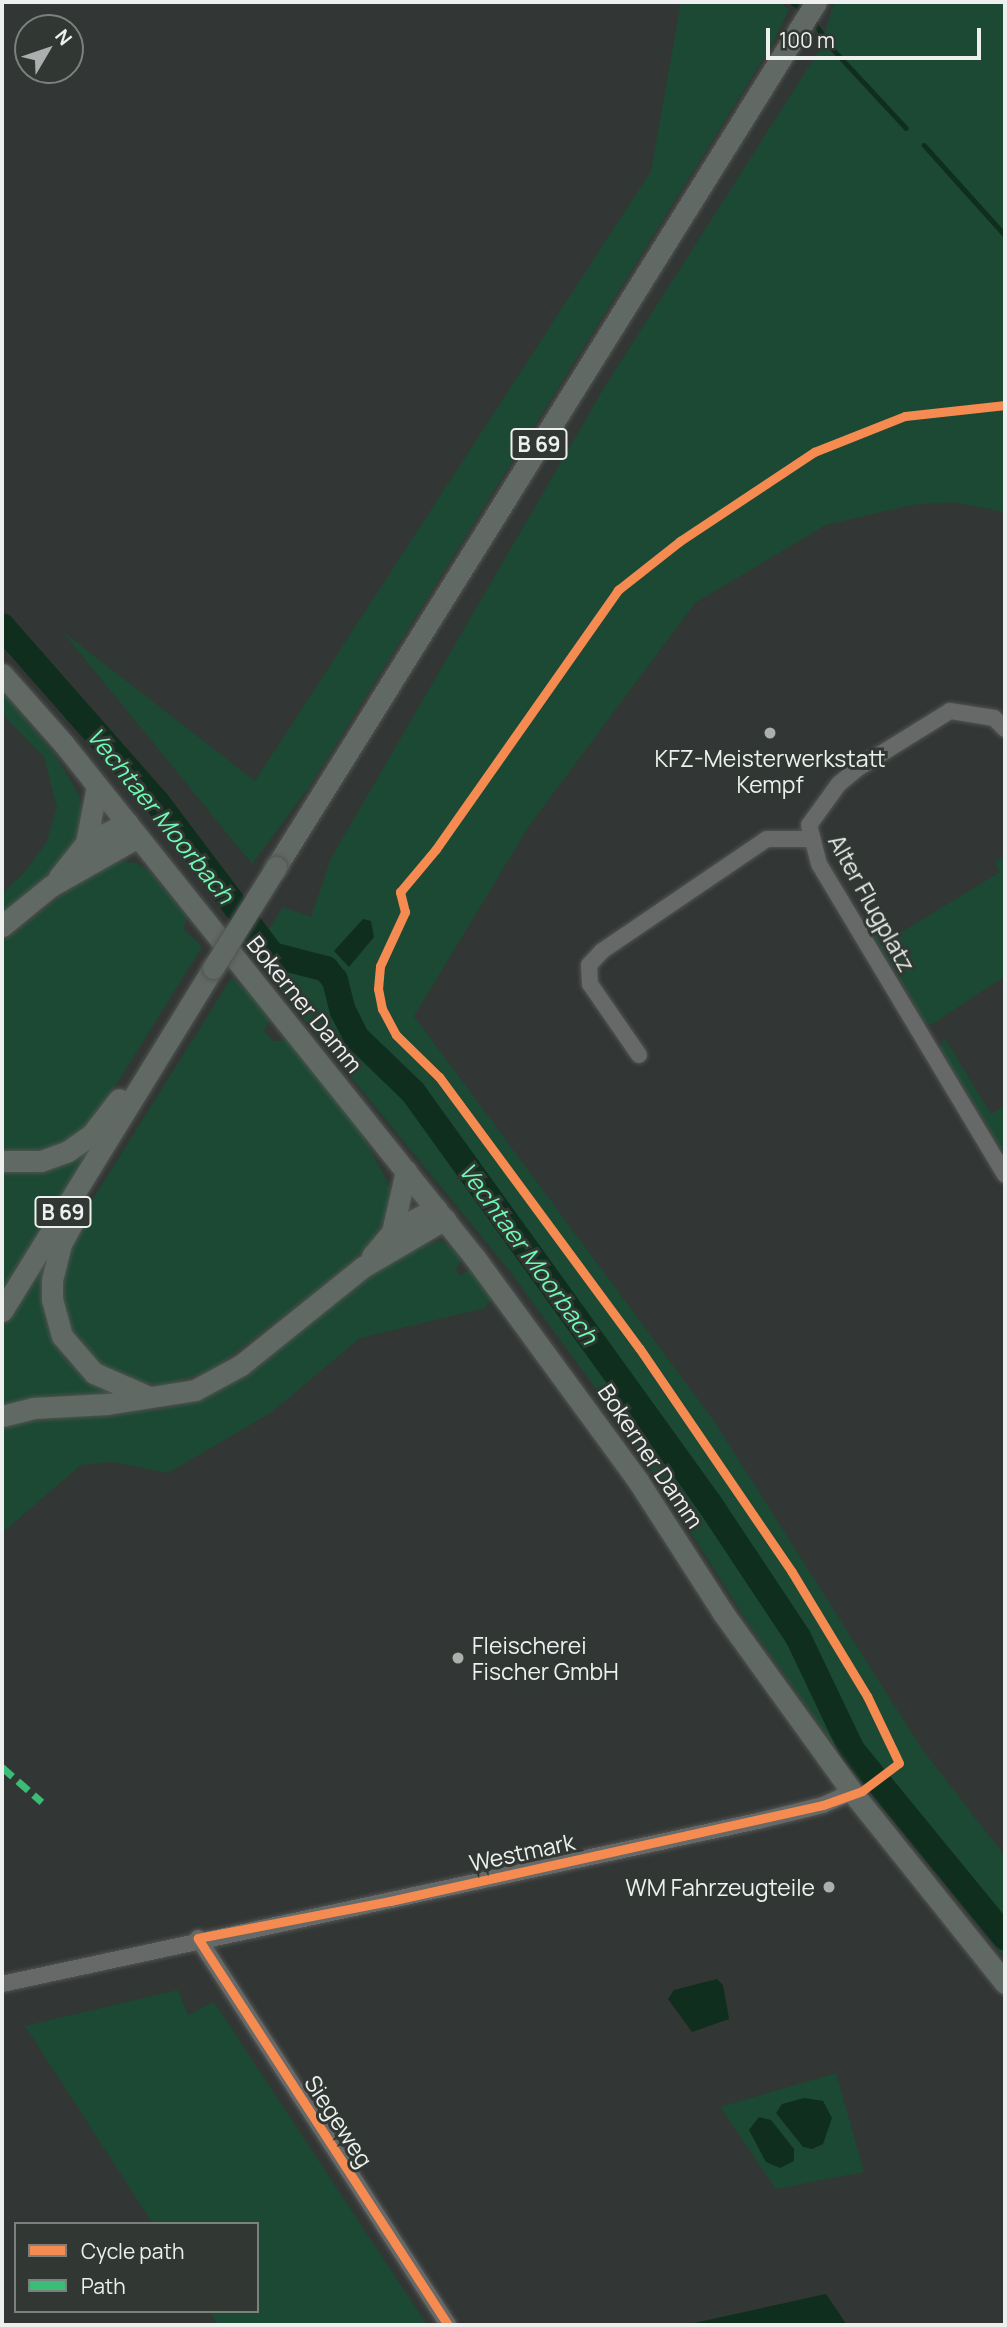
<!DOCTYPE html>
<html>
<head>
<meta charset="utf-8">
<style>
  body { margin:0 }
  #map { position:relative; width:1007px; height:2327px; overflow:hidden; background:#323634; font-family:Manrope,sans-serif }
  div>[style] { position:absolute }
  .green>* { inset:0; background:#1c4933 }
  .water>* { inset:0; background:#0f2e1e }
  .stream>* { height:4.5px; margin:-2.25px; padding:0 2.25px; transform-origin:2.25px; border-radius:2.25px; background:#0f2e1e }
  .river>* { height:26px; margin:-13px; padding:0 13px; transform-origin:13px; border-radius:13px; background:#0f2e1e }
  .roads { filter:drop-shadow(0 0 2px #515452) drop-shadow(0 0 2px #515452) }
  .minor>* { height:16px; margin:-8px; padding:0 8px; transform-origin:8px; border-radius:8px; background:#666967 }
  .major>* { height:21px; margin:-10.5px; padding:0 10.5px; transform-origin:10.5px; border-radius:10.5px; background:#616964 }
  .bridges { filter:drop-shadow(0 0 2px #515452) drop-shadow(0 0 2px #515452) }
  .major-bridge>* { height:21px; margin:-10.5px; padding:0 10.5px; transform-origin:10.5px; border-radius:10.5px; background:#616964 }
  .quiet>* { height:7px; margin-top:-3.5px; transform-origin:0; background:repeating-linear-gradient(90deg,#3abd76 0 14px,transparent 0 21px) }
  .cycleway>* { height:9px; margin:-4.5px; padding:0 4.5px; transform-origin:4.5px; border-radius:4.5px; background:#f68b52 }
  .dots>* { width:19px; height:19px; translate:-50% -50%; box-sizing:border-box; border:4px solid #313733; border-radius:50% }
  span { translate:-50% -50%; white-space:nowrap; text-align:center; line-height:1.15; -webkit-text-stroke:6px #313733; paint-order:stroke }
  .shield-label span { padding:2px 5px; background:#313733; border:2px solid; border-radius:5px; -webkit-text-stroke-width:0 }
  .shield-label { font-size:21px; color:#edf0ee; font-weight:700 }
  .poi-label { font-size:23px; color:#edf0ee }
  .left { translate:0 -50%; text-align:left }
  .right { translate:-100% -50%; text-align:right }
  .street-label { font-size:23px; color:#edf0ee }
  .water-label { font-size:24px; color:#6ffab3; font-style:italic }
  .frame { position:absolute; inset:0; border:4px solid #edf0ee; pointer-events:none }
  .legend { position:absolute; left:14px; top:2222px; width:245px; height:91px; box-sizing:border-box; background:#313733; border:2px solid #7c817e; margin:0; padding:9px 12px; list-style:none; font-size:21px; color:#edf0ee }
  .legend li { display:flex; align-items:center; gap:14px; height:35px }
  .legend b { width:35px; border:2px solid #7c817e }
  .north { position:absolute; left:14px; top:14px; width:70px; height:70px; box-sizing:border-box; background:#313733; border:2px solid #7c817e; border-radius:50%; rotate:51deg; font-size:19px; font-weight:700; line-height:28px; text-align:center; color:#edf0ee }
  .north::after { content:''; display:block; margin:auto; width:24px; height:32px; background:#acafad; clip-path:polygon(50% 0,100% 100%,50% 72%,0 100%) }
  .scale { position:absolute; left:766px; top:28px; width:215px; height:32px; box-sizing:border-box; border:4px solid #edf0ee; border-top:0; padding-left:9px; font-size:21px; line-height:24px; white-space:nowrap; color:#edf0ee; -webkit-text-stroke:5px #313733; paint-order:stroke }
</style>
</head>
<body>
<div id="map">
  <div class="green">
    <div style="clip-path:polygon(681px 2px,780px 2px,789px 10px,772px 45px,308px 789px,252px 864px,62px 631px,255px 781px,651px 171px)"></div>
    <div style="clip-path:polygon(834px 2px,1005px 2px,1005px 512px,952px 502px,911px 505px,826px 525px,695px 603px,529px 826px,414px 1016px,714px 1421px,922px 1749px,1005px 1856px,1005px 1958px,844px 1760px,746px 1620px,624px 1427px,509px 1270px,251px 955px,283px 907px,311px 917px,331px 858px,604px 388px,820px 49px)"></div>
    <div style="clip-path:polygon(2px 690px,55px 755px,79px 795px,83px 814px,83px 829px,60px 863px,2px 914px,2px 893px,23px 874px,46px 843px,57px 807px,44px 757px,2px 714px)"></div>
    <div style="clip-path:polygon(1005px 856px,1005px 976px,931px 1025px,926px 1023px,867px 925px,870px 919px,885px 942px,1000px 872px,995px 863px)"></div>
    <div style="clip-path:polygon(116px 860px,137px 863px,152px 874px,187px 917px,183px 929px,202px 947px,96px 1117px,63px 1143px,41px 1151px,2px 1152px,2px 942px,68px 890px)"></div>
    <div style="clip-path:polygon(232px 977px,263px 1006px,270px 1020px,264px 1031px,273px 1041px,289px 1040px,358px 1126px,389px 1185px,389px 1213px,367px 1247px,337px 1275px,214px 1369px,166px 1386px,139px 1383px,104px 1368px,70px 1328px,63px 1310px,64px 1263px,77px 1224px)"></div>
    <div style="clip-path:polygon(944px 1037px,991px 1114px,1005px 1106px,1005px 1155px,940px 1048px)"></div>
    <div style="clip-path:polygon(94px 1145px,2px 1292px,2px 1170px,49px 1167px)"></div>
    <div style="clip-path:polygon(441px 1240px,458px 1253px,461px 1262px,455px 1270px,460px 1276px,469px 1270px,476px 1273px,493px 1295px,485px 1308px,360px 1338px,272px 1412px,168px 1473px,113px 1462px,81px 1465px,2px 1533px,2px 1426px,62px 1412px,160px 1409px,194px 1401px,237px 1380px,340px 1297px,410px 1250px)"></div>
    <div style="clip-path:polygon(43px 1263px,51px 1333px,66px 1360px,113px 1396px,52px 1395px,2px 1408px,2px 1328px)"></div>
    <div style="clip-path:polygon(178px 1990px,188px 2015px,214px 2002px,427px 2325px,218px 2325px,209px 2311px,257px 2311px,257px 2224px,153px 2224px,25px 2026px)"></div>
    <div style="clip-path:polygon(evenodd,836px 2073px,864px 2172px,776px 2189px,720px 2107px,836px 2073px,749px 2130px,778px 2130px,784px 2141px,766px 2162px,749px 2130px)"></div>
  </div>
  <div class="water">
    <div style="clip-path:polygon(363px 919px,371px 921px,374px 937px,349px 967px,334px 951px)"></div>
    <div style="clip-path:polygon(717px 1979px,723px 1985px,729px 2019px,692px 2032px,668px 1999px,674px 1990px)"></div>
    <div style="clip-path:polygon(804px 2098px,823px 2101px,832px 2118px,823px 2144px,812px 2149px,803px 2147px,776px 2113px,782px 2104px)"></div>
    <div style="clip-path:polygon(759px 2117px,771px 2120px,794px 2149px,794px 2161px,780px 2168px,766px 2162px,749px 2130px)"></div>
    <div style="clip-path:polygon(826px 2294px,847px 2325px,685px 2325px)"></div>
  </div>
  <div class="stream">
    <div style="left:792px;top:2px;width:15px;rotate:37deg"></div>
    <div style="left:813px;top:20px;width:30px;rotate:57deg"></div>
    <div style="left:829px;top:45px;width:113px;rotate:47.1deg"></div>
    <div style="left:924px;top:145px;width:121px;rotate:48deg"></div>
  </div>
  <div class="river">
    <div style="left:2px;top:626px;width:233px;rotate:48.7deg"></div>
    <div style="left:156px;top:801px;width:193px;rotate:53deg"></div>
    <div style="left:272px;top:955px;width:56px;rotate:14.5deg"></div>
    <div style="left:326px;top:969px;width:14px;rotate:51deg"></div>
    <div style="left:335px;top:980px;width:32px;rotate:76deg"></div>
    <div style="left:343px;top:1011px;width:29px;rotate:63deg"></div>
    <div style="left:356px;top:1037px;width:79px;rotate:44deg"></div>
    <div style="left:413px;top:1092px;width:506px;rotate:54.24deg"></div>
    <div style="left:709px;top:1503px;width:161px;rotate:56.4deg"></div>
    <div style="left:798px;top:1637px;width:125px;rotate:64.5deg"></div>
    <div style="left:852px;top:1750px;width:242px;rotate:50.7deg"></div>
  </div>
  <div class="roads">
    <div class="minor">
      <div style="left:1005px;top:729px;width:16px;rotate:-135deg"></div>
      <div style="left:994px;top:718px;width:45px;rotate:-171deg"></div>
      <div style="left:950px;top:711px;width:108px;rotate:148.2deg"></div>
      <div style="left:858px;top:768px;width:26px;rotate:140deg"></div>
      <div style="left:838px;top:785px;width:49px;rotate:125.9deg"></div>
      <div style="left:809px;top:825px;width:40px;rotate:75.6deg"></div>
      <div style="left:819px;top:864px;width:362px;rotate:59.1deg"></div>
      <div style="left:639px;top:1055px;width:86px;rotate:-124.6deg"></div>
      <div style="left:590px;top:984px;width:19px;rotate:-93deg"></div>
      <div style="left:589px;top:965px;width:19px;rotate:-47deg"></div>
      <div style="left:602px;top:951px;width:199px;rotate:-34.2deg"></div>
      <div style="left:767px;top:839px;width:43px"></div>
      <div style="left:198px;top:1938px;width:461px;rotate:57.1deg"></div>
      <div style="left:2px;top:1984px;width:773px;rotate:-12.17deg"></div>
      <div style="left:758px;top:1821px;width:67px;rotate:-13.8deg"></div>
      <div style="left:823px;top:1805px;width:32px;rotate:-24deg"></div>
    </div>
    <div class="major">
      <div style="left:2px;top:674px;width:92px;rotate:48.5deg"></div>
      <div style="left:63px;top:743px;width:660px;rotate:51.34deg"></div>
      <div style="left:475px;top:1258px;width:276px;rotate:53.8deg"></div>
      <div style="left:638px;top:1481px;width:157px;rotate:57.2deg"></div>
      <div style="left:723px;top:1613px;width:221px;rotate:54.2deg"></div>
      <div style="left:852px;top:1792px;width:245px;rotate:51.3deg"></div>
      <div style="left:86px;top:843px;width:58px;rotate:-79.1deg"></div>
      <div style="left:276px;top:867px;width:1020px;rotate:-58.02deg"></div>
      <div style="left:59px;top:877px;width:43px;rotate:-51.5deg"></div>
      <div style="left:86px;top:843px;width:46px;rotate:-26deg"></div>
      <div style="left:2px;top:926px;width:63px;rotate:-39.2deg"></div>
      <div style="left:51px;top:886px;width:100px;rotate:-29.4deg"></div>
      <div style="left:2px;top:1161px;width:39px"></div>
      <div style="left:41px;top:1161px;width:29px;rotate:-20deg"></div>
      <div style="left:68px;top:1151px;width:29px;rotate:-35deg"></div>
      <div style="left:92px;top:1134px;width:44px;rotate:-52.4deg"></div>
      <div style="left:78px;top:1213px;width:35px;rotate:119deg"></div>
      <div style="left:61px;top:1244px;width:37px;rotate:104deg"></div>
      <div style="left:52px;top:1280px;width:19px;rotate:90deg"></div>
      <div style="left:52px;top:1299px;width:38px;rotate:75deg"></div>
      <div style="left:62px;top:1336px;width:49px;rotate:49.1deg"></div>
      <div style="left:94px;top:1373px;width:58px;rotate:23.5deg"></div>
      <div style="left:392px;top:1232px;width:63px;rotate:-77.1deg"></div>
      <div style="left:372px;top:1256px;width:31px;rotate:-50deg"></div>
      <div style="left:392px;top:1232px;width:50px;rotate:-28.6deg"></div>
      <div style="left:2px;top:1311px;width:403px;rotate:-58.4deg"></div>
      <div style="left:2px;top:1416px;width:32px;rotate:-14deg"></div>
      <div style="left:33px;top:1408px;width:74px;rotate:-3.1deg"></div>
      <div style="left:107px;top:1404px;width:89px;rotate:-9deg"></div>
      <div style="left:195px;top:1390px;width:52px;rotate:-28.5deg"></div>
      <div style="left:241px;top:1365px;width:156px;rotate:-38.8deg"></div>
      <div style="left:363px;top:1267px;width:95px;rotate:-30.3deg"></div>
    </div>
  </div>
  <div class="bridges">
    <div class="major-bridge">
      <div style="left:213px;top:968px;width:119px;rotate:-58deg"></div>
    </div>
  </div>
  <div class="quiet">
    <div style="left:2px;top:1767px;width:53px;rotate:41.2deg"></div>
  </div>
  <div class="cycleway">
    <div style="left:448px;top:2325px;width:461px;rotate:-122.9deg"></div>
    <div style="left:198px;top:1938px;width:196px;rotate:-10.9deg"></div>
    <div style="left:390px;top:1901px;width:444px;rotate:-12.5deg"></div>
    <div style="left:823px;top:1805px;width:41px;rotate:-19.7deg"></div>
    <div style="left:862px;top:1791px;width:46px;rotate:-37.1deg"></div>
    <div style="left:899px;top:1763px;width:74px;rotate:-115.5deg"></div>
    <div style="left:867px;top:1696px;width:145px;rotate:-121.2deg"></div>
    <div style="left:792px;top:1572px;width:271px;rotate:-124.3deg"></div>
    <div style="left:639px;top:1348px;width:337px;rotate:-126.4deg"></div>
    <div style="left:439px;top:1077px;width:60px;rotate:-135.7deg"></div>
    <div style="left:396px;top:1035px;width:30px;rotate:-118deg"></div>
    <div style="left:382px;top:1009px;width:20px;rotate:-101deg"></div>
    <div style="left:378px;top:989px;width:23px;rotate:-85deg"></div>
    <div style="left:380px;top:966px;width:60px;rotate:-65.2deg"></div>
    <div style="left:405px;top:912px;width:21px;rotate:-104deg"></div>
    <div style="left:400px;top:892px;width:56px;rotate:-50.1deg"></div>
    <div style="left:436px;top:849px;width:317px;rotate:-54.9deg"></div>
    <div style="left:618px;top:590px;width:79px;rotate:-38.3deg"></div>
    <div style="left:680px;top:541px;width:161px;rotate:-33.6deg"></div>
    <div style="left:814px;top:452px;width:98px;rotate:-21.6deg"></div>
    <div style="left:905px;top:416px;width:101px;rotate:-6.3deg"></div>
  </div>
  <div class="dots">
    <div style="left:770px;top:733px;background:#acafad"></div>
    <div style="left:458px;top:1658px;background:#acafad"></div>
    <div style="left:829px;top:1887px;background:#acafad"></div>
  </div>
  <div class="shield-label">
    <span style="left:539px;top:444px">B 69</span>
    <span style="left:63px;top:1212px">B 69</span>
  </div>
  <div class="poi-label">
    <span style="left:770px;top:771px">KFZ-Meisterwerkstatt<br>Kempf</span>
    <span class="left" style="left:472px;top:1658px">Fleischerei<br>Fischer GmbH</span>
    <span class="right" style="left:815px;top:1887px">WM Fahrzeugteile</span>
  </div>
  <div class="street-label">
    <span style="left:872px;top:903px;rotate:61deg">Alter Flugplatz</span>
    <span style="left:305px;top:1004px;rotate:51deg">Bokerner Damm</span>
    <span style="left:651px;top:1456px;rotate:56deg">Bokerner Damm</span>
    <span style="left:522px;top:1852px;rotate:-12deg">Westmark</span>
    <span style="left:339px;top:2121px;rotate:57deg">Siegeweg</span>
  </div>
  <div class="water-label">
    <span style="left:161px;top:815px;rotate:51deg">Vechtaer Moorbach</span>
    <span style="left:529px;top:1253px;rotate:54deg">Vechtaer Moorbach</span>
  </div>
  <div class="frame"></div>
  <ul class="legend">
  <li><b style="height:9px;background:#f68b52"></b>Cycle path</li>
  <li><b style="height:9px;background:#3abd76"></b>Path</li>
  </ul>
  <div class="north">N</div>
  <div class="scale">100 m</div>
</div>
</body>
</html>
